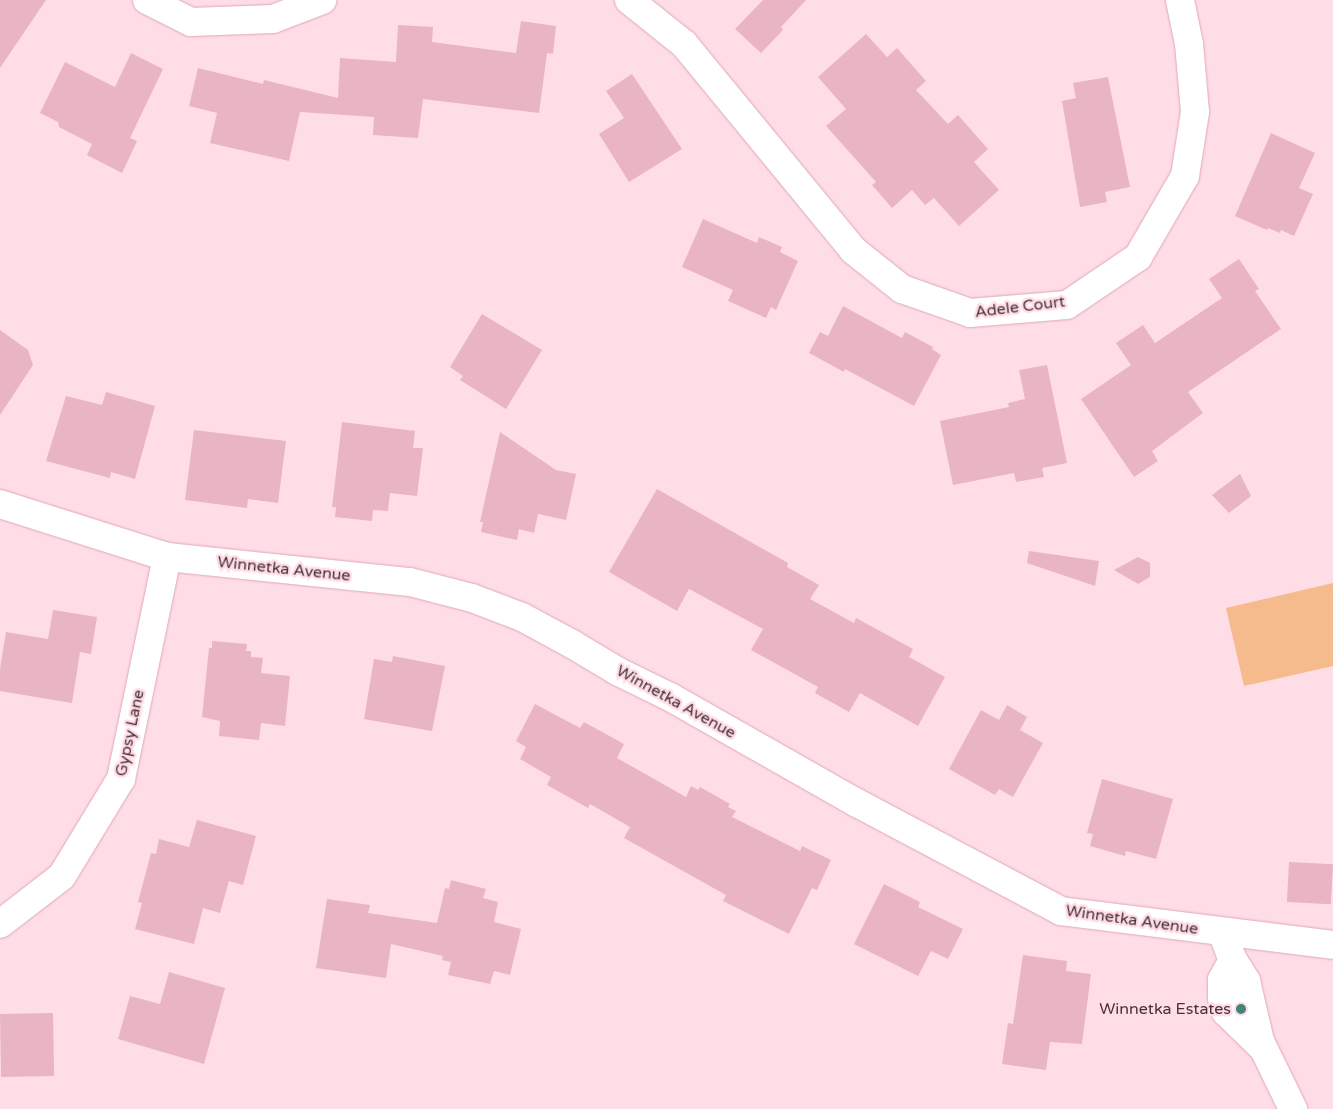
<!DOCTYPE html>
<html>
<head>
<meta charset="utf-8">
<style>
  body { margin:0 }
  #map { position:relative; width:1333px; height:1109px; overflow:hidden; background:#ffdde6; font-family:"Varela Round",sans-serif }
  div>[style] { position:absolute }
  .green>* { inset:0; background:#f5bb8c }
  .building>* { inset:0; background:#e9b4c3; transform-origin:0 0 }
  .roads { filter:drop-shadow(0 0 1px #dda9b7) drop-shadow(0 0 1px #dda9b7) }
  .minor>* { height:28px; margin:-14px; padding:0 14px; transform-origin:14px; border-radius:14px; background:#fff }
  .secondary>* { height:28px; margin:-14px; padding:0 14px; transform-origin:14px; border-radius:14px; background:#fff }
  .dots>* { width:14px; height:14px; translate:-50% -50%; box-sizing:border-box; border:2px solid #ffdde6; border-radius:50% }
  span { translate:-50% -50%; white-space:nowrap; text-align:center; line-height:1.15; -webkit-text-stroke:5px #ffdde6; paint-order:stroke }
  .street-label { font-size:16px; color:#483238 }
  .poi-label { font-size:16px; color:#483238 }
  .right { translate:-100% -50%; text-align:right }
</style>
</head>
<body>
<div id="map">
  <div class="green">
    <div style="clip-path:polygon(1333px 583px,1333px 666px,1244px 686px,1226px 608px)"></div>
  </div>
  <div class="building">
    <div style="clip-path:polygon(0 0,46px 0,0 68px)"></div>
    <div style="clip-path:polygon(763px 0,806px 0,781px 27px,783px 30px,761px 53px,735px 29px)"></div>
    <div style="clip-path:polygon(521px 21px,556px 26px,553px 54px,547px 53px,539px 113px,423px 99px,418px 138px,373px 135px,374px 117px,300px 112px,289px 161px,210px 143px,217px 113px,189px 106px,198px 68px,263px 84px,264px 80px,338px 98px,340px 58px,396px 62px,398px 25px,433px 27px,432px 42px,516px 53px)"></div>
    <div style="clip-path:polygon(866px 34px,887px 57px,897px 48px,926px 81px,916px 90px,948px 124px,958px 115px,988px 149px,974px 162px,999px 190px,959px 226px,934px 198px,925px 205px,912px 190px,892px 208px,872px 185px,876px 182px,826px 126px,846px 109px,818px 77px)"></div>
    <div style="clip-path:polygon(131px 53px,163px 69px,130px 138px,137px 141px,122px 173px,87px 155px,92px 144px,59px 127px,58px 122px,40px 113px,65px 62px,115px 87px)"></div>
    <div style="clip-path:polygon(632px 74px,682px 149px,629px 182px,599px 134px,624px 118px,606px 91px)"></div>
    <div style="clip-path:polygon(1108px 77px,1130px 187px,1105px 192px,1107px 202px,1080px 207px,1062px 101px,1076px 98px,1073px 83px)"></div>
    <div style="clip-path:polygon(1271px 133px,1315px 153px,1299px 188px,1313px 194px,1294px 236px,1281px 230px,1280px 233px,1268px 228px,1267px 230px,1235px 216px)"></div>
    <div style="clip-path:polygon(703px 219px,757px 243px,759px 237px,782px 247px,780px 252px,798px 261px,776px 310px,771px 307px,766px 318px,728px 301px,733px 290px,682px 267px)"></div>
    <div style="clip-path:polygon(1239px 259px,1259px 289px,1255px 291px,1281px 329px,1188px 392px,1203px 413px,1152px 451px,1158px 461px,1134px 477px,1081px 399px,1131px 365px,1116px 343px,1143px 325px,1155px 343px,1222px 298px,1209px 279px)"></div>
    <div style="clip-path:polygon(843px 306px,902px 338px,905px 332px,933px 347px,932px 349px,941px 355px,914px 406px,845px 369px,844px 372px,809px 353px,820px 332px,828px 336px)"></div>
    <div style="clip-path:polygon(482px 314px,542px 350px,506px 409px,460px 380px,463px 376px,450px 367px)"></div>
    <div style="clip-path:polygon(0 330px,28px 350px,33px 365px,0 415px)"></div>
    <div style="clip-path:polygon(1047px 365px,1067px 463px,1042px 468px,1044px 477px,1016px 482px,1014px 473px,953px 485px,940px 421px,1009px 407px,1008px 403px,1025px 399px,1019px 370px)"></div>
    <div style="clip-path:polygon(106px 392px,155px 406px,135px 479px,111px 472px,110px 478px,46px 461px,66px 396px,102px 405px)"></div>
    <div style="clip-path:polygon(342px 422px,415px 431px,413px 448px,423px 448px,417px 496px,390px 493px,388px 511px,373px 510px,372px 521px,335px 517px,336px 507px,332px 507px)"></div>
    <div style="clip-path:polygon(194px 430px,286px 441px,278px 503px,248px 499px,247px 508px,185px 500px)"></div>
    <div style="clip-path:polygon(500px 432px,556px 470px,576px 474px,566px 520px,538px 514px,534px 533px,519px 529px,517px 540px,481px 532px,483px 522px,480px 522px)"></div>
    <div style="clip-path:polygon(1240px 474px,1251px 496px,1229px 513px,1212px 495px)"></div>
    <div style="clip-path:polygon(657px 489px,788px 563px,787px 567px,819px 585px,810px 599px,854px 623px,856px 618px,913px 649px,909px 657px,945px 677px,918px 726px,860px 693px,849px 712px,815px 693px,818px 687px,751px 650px,763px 629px,689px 589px,677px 611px,609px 572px)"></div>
    <div style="clip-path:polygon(1029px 551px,1099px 561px,1095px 586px,1027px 563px)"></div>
    <div style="clip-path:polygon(1138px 557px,1150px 563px,1150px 577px,1138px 584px,1114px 570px)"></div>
    <div style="clip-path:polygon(53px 610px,97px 617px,91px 654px,80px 652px,72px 703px,0 691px,0 669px,6px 632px,48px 639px)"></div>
    <div style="clip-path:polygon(212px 641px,247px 644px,246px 651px,251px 651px,251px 657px,263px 658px,261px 673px,290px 676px,285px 726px,261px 723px,259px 740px,219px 736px,220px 721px,202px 717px,209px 648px,212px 648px)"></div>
    <div style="clip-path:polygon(393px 656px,445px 666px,432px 731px,364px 719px,374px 659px,392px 662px)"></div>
    <div style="clip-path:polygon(535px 704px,580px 728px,584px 722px,624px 744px,617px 758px,686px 797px,691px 786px,698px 790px,700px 787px,730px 804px,728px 807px,736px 811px,732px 817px,800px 851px,802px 846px,831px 860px,817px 890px,812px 888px,789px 934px,723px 901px,726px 895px,624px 838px,630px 827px,590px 804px,588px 808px,547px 785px,551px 777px,520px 759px,526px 747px,516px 741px)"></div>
    <div style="clip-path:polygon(1007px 705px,1027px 717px,1020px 730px,1043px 743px,1013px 797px,999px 789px,995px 795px,949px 769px,981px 710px,999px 720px)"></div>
    <div style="clip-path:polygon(1102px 779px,1173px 799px,1156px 859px,1126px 851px,1125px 856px,1090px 846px,1093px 834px,1087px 833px)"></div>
    <div style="clip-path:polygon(197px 820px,256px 836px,243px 885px,229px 881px,220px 913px,203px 908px,194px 944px,135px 929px,142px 903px,138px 902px,151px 853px,156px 854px,159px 839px,189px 847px)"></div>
    <div style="left:1289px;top:862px;width:44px;height:40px;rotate:3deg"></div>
    <div style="clip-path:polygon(451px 880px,486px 889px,483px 898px,498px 902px,494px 922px,521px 929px,510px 975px,494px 971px,490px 984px,448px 975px,451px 962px,442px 960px,443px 956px,391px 944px,386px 978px,316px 968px,327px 899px,370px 905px,368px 913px,437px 923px,445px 888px,449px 889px)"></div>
    <div style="clip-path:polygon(884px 884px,920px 902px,918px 907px,963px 929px,948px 959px,931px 951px,918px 976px,854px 944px)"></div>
    <div style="clip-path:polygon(1023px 955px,1067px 961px,1066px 971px,1091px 974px,1082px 1044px,1050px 1042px,1046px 1070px,1002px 1064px,1008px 1023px,1013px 1024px)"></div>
    <div style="clip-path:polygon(169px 972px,225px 988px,204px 1064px,118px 1039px,130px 996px,160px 1004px)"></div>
    <div style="left:53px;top:1013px;width:63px;height:53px;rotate:89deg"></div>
  </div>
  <div class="roads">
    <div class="minor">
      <div style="left:147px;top:0;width:49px;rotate:26.6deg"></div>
      <div style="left:191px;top:22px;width:82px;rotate:-2.1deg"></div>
      <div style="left:273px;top:19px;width:53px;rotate:-21.2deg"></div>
      <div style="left:629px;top:0;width:70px;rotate:38.7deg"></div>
      <div style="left:684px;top:44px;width:266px;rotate:50.6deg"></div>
      <div style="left:853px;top:250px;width:63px;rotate:38.5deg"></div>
      <div style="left:902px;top:289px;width:72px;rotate:19.4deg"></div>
      <div style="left:970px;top:313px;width:97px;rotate:-4.7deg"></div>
      <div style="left:1067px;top:305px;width:86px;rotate:-34.1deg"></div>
      <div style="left:1138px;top:257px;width:94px;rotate:-59.9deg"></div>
      <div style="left:1185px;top:176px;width:65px;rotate:-81.1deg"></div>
      <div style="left:1195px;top:112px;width:68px;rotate:-95deg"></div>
      <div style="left:1189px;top:44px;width:45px;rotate:-101.6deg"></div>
      <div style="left:0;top:924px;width:78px;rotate:-37.7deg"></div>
      <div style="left:62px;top:876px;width:114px;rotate:-58.7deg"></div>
      <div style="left:121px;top:779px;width:227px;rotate:-78.3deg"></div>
      <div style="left:1222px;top:932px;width:30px;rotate:69deg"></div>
      <div style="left:1233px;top:960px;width:25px;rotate:58deg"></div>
      <div style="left:1246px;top:981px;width:62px;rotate:76.9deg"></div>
      <div style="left:1260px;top:1041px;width:76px;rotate:64.1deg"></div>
      <div style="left:1233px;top:960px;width:23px;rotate:119deg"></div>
      <div style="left:1222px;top:980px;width:18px;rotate:90deg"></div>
      <div style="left:1222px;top:998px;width:15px;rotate:74deg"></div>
      <div style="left:1226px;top:1012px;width:50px;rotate:44.2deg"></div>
    </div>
    <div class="secondary">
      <div style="left:0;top:504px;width:175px;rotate:17.6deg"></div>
      <div style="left:167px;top:557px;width:244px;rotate:5.9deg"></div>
      <div style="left:410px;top:582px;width:64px;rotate:14.5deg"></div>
      <div style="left:472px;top:598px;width:53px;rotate:20.8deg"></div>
      <div style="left:522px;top:617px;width:57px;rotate:28.4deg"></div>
      <div style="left:572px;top:644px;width:55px;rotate:30.8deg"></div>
      <div style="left:619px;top:672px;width:59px;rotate:26.1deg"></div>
      <div style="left:672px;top:698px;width:213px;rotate:29.6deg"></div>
      <div style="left:857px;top:803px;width:231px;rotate:27.9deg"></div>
      <div style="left:1061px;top:911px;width:274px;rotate:7.1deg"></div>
    </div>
  </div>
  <div class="dots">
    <div style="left:1241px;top:1009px;background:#418579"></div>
  </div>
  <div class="street-label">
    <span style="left:1020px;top:307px;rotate:-7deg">Adele Court</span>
    <span style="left:284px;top:569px;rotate:6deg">Winnetka Avenue</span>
    <span style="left:676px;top:702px;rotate:29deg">Winnetka Avenue</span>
    <span style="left:130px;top:733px;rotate:-78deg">Gypsy Lane</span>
    <span style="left:1132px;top:920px;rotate:8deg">Winnetka Avenue</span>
  </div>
  <div class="poi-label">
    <span class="right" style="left:1231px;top:1009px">Winnetka Estates</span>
  </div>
</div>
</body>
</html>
